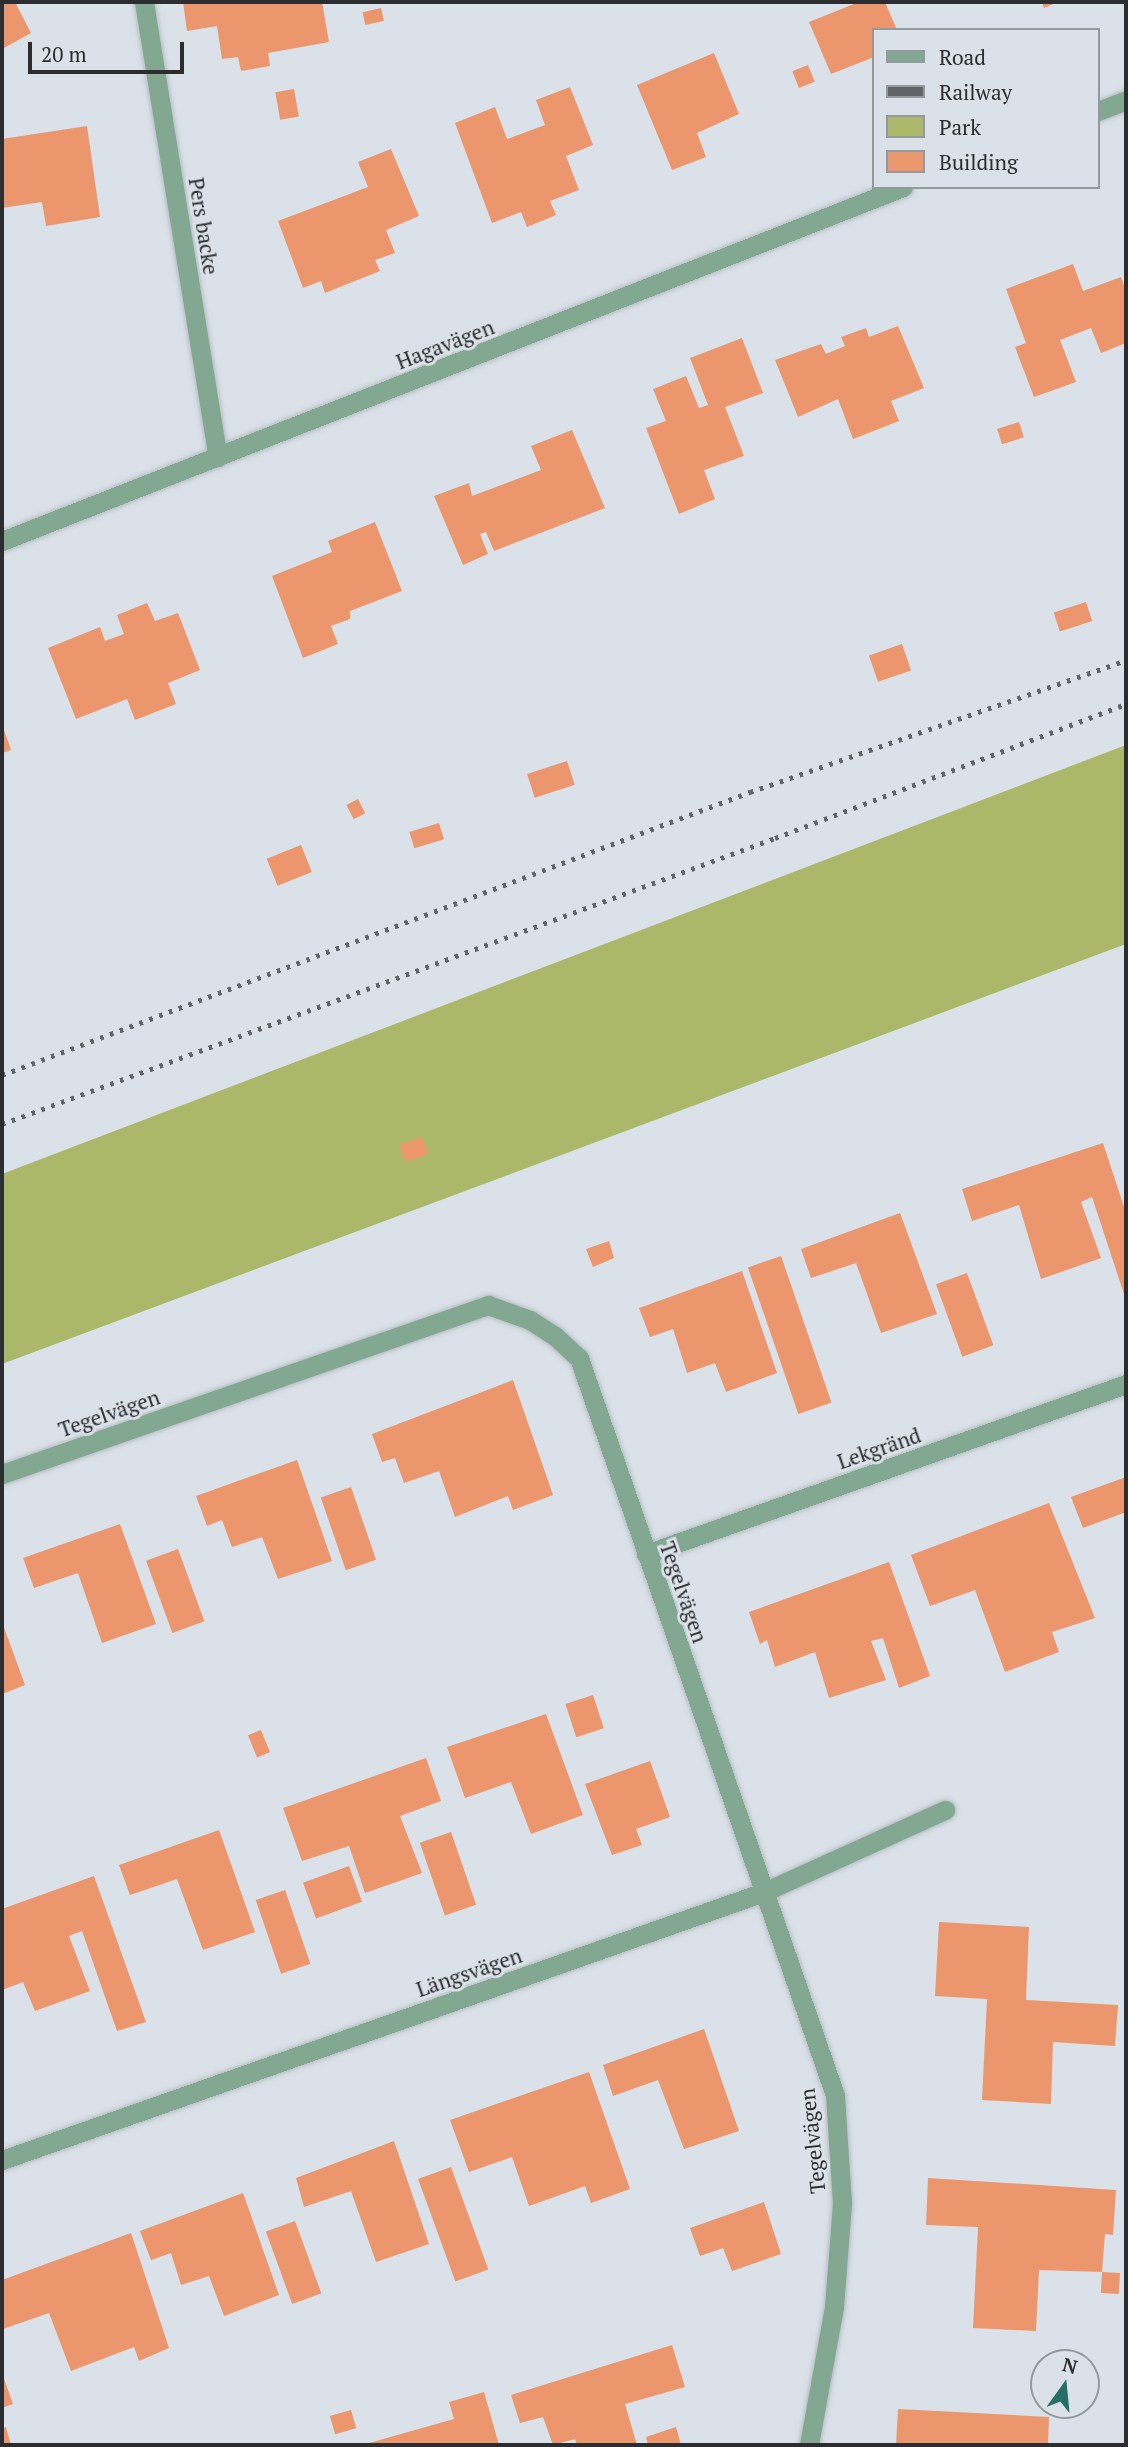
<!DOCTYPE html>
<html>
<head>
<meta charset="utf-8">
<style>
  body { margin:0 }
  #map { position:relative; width:1128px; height:2447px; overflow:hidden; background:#dae1e8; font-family:"PT Serif",serif }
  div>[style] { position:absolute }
  .green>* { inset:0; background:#abb869 }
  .building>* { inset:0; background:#ec966d; transform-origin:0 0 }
  .roads { filter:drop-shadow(0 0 2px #b7bdc3) drop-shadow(0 0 2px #b7bdc3) }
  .minor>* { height:19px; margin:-9.5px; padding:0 9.5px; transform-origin:9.5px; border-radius:9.5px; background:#82a892 }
  .rail>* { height:5px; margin-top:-2.5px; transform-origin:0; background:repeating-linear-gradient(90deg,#616468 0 3.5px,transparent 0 10.5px) }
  span { translate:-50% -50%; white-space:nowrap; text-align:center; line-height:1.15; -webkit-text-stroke:6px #dae1e8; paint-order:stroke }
  .street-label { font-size:21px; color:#2b2d30 }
  .frame { position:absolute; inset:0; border:4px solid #2b2d30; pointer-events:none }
  .legend { position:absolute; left:872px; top:28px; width:228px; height:161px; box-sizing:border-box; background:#dae1e8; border:2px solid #94999e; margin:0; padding:9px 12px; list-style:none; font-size:21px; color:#2b2d30 }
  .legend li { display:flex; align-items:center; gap:14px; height:35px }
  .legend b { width:35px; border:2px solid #94999e }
  .north { position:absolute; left:1030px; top:2349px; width:70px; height:70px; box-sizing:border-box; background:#dae1e8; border:2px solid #94999e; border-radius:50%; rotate:15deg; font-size:19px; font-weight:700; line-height:28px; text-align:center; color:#2b2d30 }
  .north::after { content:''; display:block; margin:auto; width:24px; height:32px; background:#266f67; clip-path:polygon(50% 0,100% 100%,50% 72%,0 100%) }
  .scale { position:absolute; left:28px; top:42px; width:156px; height:32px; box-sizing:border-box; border:4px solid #2b2d30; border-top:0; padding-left:9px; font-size:21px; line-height:24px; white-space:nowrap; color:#2b2d30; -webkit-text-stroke:5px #dae1e8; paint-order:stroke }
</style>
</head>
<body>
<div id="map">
  <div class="green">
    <div style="clip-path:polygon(1126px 745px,1126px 944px,2px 1364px,2px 1174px)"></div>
  </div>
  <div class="building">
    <div style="clip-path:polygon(2px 2px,15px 2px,31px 33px,2px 49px)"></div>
    <div style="clip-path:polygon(183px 2px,322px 2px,329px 42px,268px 53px,270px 66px,241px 71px,238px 57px,222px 59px,217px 26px,187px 31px)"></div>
    <div style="clip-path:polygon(859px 2px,885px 2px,897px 30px,874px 30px,874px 57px,831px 74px,809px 22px)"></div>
    <div style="clip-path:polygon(1042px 2px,1058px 2px,1044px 8px)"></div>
    <div style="left:381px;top:8px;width:13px;height:19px;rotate:77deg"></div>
    <div style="clip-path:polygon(714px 53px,739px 114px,697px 133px,706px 157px,672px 170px,637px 85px)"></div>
    <div style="left:808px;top:65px;width:18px;height:17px;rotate:68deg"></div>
    <div style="clip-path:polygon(570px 87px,593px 145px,566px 156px,579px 190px,550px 201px,556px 215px,527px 227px,521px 212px,492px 223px,455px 123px,495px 107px,507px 139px,545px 125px,536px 100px)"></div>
    <div style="left:294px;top:89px;width:28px;height:19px;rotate:80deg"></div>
    <div style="clip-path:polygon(87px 126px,100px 217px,46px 226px,42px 202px,2px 208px,2px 139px)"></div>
    <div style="clip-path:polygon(391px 149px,419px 216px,386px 230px,395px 253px,375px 260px,380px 271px,325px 293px,321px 281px,303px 288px,278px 221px,368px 187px,358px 162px)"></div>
    <div style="clip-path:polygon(1073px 264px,1083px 291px,1121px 277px,1126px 291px,1126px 343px,1101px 353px,1091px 328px,1060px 340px,1076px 382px,1034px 397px,1015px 347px,1026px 343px,1006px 289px)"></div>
    <div style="clip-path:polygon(898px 326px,924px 388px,891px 401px,899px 421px,853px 439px,838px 399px,798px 417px,775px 360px,821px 344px,826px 354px,845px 346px,841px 337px,866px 328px,869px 337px)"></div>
    <div style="clip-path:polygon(742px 338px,763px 393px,725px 407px,744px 456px,704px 470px,715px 499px,679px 514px,646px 428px,666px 421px,653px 389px,686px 376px,699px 408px,708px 405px,690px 358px)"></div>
    <div style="left:1019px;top:422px;width:16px;height:23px;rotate:72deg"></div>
    <div style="clip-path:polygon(572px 430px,605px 508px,494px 551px,486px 532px,480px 534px,488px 554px,463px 565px,434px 496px,469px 483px,472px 496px,541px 470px,531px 446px)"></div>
    <div style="clip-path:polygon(375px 522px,402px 591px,350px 611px,350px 619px,331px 626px,338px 644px,303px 658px,272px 576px,332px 552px,328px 541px)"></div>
    <div style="left:1086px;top:602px;width:20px;height:34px;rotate:72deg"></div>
    <div style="clip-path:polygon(147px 603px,155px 621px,178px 613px,200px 670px,168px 683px,176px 704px,135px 720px,127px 699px,76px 719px,48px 648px,100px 627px,105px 641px,124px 634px,117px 615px)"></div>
    <div style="left:902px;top:644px;width:28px;height:35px;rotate:71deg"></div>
    <div style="clip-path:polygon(2px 724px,11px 750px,2px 753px)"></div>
    <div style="left:567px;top:761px;width:25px;height:42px;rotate:72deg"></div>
    <div style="left:358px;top:799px;width:16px;height:13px;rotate:63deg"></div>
    <div style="left:439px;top:823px;width:17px;height:31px;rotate:73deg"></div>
    <div style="left:301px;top:845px;width:29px;height:37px;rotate:68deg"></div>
    <div style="left:422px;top:1137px;width:18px;height:24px;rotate:71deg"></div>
    <div style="clip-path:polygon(1103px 1143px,1126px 1213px,1126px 1300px,1092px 1197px,1081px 1202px,1101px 1258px,1041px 1279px,1019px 1205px,972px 1221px,962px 1189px)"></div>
    <div style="clip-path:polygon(900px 1213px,937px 1314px,881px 1333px,856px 1263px,811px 1278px,801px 1249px)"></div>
    <div style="clip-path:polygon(609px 1241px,614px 1258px,593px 1267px,586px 1249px)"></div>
    <div style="left:781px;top:1256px;width:155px;height:35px;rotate:71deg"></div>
    <div style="clip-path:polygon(742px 1271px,777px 1373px,726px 1392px,715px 1363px,687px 1373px,673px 1329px,650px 1337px,639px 1308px)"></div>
    <div style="left:967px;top:1273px;width:77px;height:33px;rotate:70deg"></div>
    <div style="clip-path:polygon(513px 1380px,553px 1495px,513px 1510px,508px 1496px,455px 1517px,439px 1471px,404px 1483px,395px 1458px,382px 1462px,372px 1434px)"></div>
    <div style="clip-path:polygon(297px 1460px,332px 1561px,278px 1579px,262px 1537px,232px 1547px,222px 1520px,207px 1526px,196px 1496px)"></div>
    <div style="clip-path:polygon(1126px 1477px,1126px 1512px,1083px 1528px,1071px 1497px)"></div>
    <div style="left:351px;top:1487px;width:77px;height:32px;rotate:71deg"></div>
    <div style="clip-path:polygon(1049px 1503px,1095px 1618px,1052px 1632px,1059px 1652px,1005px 1672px,975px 1590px,930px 1606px,911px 1555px)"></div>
    <div style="clip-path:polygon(120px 1524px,156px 1624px,102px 1643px,78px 1573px,34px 1588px,23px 1558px)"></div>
    <div style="left:178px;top:1549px;width:77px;height:34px;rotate:70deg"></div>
    <div style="clip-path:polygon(889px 1562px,930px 1676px,899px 1688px,883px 1638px,871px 1641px,886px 1680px,829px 1698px,815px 1652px,775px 1667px,767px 1640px,760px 1644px,749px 1612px)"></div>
    <div style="clip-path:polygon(2px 1622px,25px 1685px,2px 1694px)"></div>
    <div style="left:593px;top:1695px;width:35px;height:29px;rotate:72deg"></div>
    <div style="clip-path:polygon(546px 1714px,583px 1815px,531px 1834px,511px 1782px,465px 1798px,447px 1747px)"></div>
    <div style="left:261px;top:1730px;width:24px;height:14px;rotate:68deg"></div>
    <div style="clip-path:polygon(426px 1758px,441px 1801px,400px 1816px,422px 1873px,365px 1893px,349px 1846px,302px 1861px,283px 1808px)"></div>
    <div style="clip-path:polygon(650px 1761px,670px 1817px,636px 1829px,642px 1845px,612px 1855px,585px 1784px)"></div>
    <div style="clip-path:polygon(219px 1830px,255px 1932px,203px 1950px,177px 1879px,130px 1895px,119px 1865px)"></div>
    <div style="left:451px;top:1832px;width:77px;height:33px;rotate:71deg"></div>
    <div style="left:349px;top:1866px;width:38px;height:49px;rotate:70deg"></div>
    <div style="clip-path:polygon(94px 1876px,146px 2022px,117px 2031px,82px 1931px,69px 1936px,90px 1991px,35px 2011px,23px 1982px,2px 1990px,2px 1909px)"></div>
    <div style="left:285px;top:1890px;width:78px;height:31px;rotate:71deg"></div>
    <div style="clip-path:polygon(939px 1922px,1029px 1927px,1026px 2000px,1118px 2005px,1115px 2046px,1053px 2042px,1051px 2104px,982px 2100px,987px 1999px,935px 1996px)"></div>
    <div style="clip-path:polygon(704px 2029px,739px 2131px,684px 2149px,658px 2080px,613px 2096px,603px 2065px)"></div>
    <div style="clip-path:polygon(589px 2072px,630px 2189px,591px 2203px,585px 2186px,529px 2206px,512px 2157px,469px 2172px,450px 2120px)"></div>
    <div style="clip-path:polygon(394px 2141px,429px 2244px,376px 2262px,351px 2191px,304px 2207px,296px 2178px)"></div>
    <div style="left:451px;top:2167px;width:109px;height:35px;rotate:70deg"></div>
    <div style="clip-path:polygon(928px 2178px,1116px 2190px,1113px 2235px,1105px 2234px,1102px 2272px,1039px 2270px,1036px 2331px,973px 2328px,978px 2227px,926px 2225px)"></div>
    <div style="clip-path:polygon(243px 2193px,279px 2295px,224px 2316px,209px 2276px,181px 2285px,171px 2253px,151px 2260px,140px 2231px)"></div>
    <div style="clip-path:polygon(764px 2202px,781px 2254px,732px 2271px,723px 2248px,700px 2256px,690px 2228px)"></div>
    <div style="left:295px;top:2221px;width:77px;height:31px;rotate:70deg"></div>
    <div style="clip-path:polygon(131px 2233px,169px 2348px,139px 2361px,134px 2347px,71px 2371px,49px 2313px,3px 2329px,2px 2280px)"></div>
    <div style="left:1102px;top:2272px;width:18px;height:21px;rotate:3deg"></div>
    <div style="clip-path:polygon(672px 2345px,685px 2387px,625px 2404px,637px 2445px,577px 2445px,575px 2439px,553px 2445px,543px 2417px,520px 2423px,511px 2395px)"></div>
    <div style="clip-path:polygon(2px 2373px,13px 2404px,2px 2408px)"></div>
    <div style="clip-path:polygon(484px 2392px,499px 2445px,362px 2445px,454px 2419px,449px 2402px)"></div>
    <div style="clip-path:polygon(898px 2409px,1049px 2417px,1048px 2445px,896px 2445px)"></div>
    <div style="left:351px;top:2410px;width:19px;height:22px;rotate:74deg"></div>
    <div style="clip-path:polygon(6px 2427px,11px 2445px,2px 2445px,2px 2429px)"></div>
    <div style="clip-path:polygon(676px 2427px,681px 2445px,648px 2445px,646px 2437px)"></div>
  </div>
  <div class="roads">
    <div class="minor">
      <div style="left:144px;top:2px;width:461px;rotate:80.8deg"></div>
      <div style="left:1098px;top:111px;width:30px;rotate:-21deg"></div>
      <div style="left:2px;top:541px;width:968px;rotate:-21.45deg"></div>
      <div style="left:2px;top:1474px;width:515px;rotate:-19.17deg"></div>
      <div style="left:488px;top:1305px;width:45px;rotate:19.7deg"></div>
      <div style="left:530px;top:1320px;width:30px;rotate:33deg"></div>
      <div style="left:555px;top:1336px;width:33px;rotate:43deg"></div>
      <div style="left:579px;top:1358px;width:780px;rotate:70.85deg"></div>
      <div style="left:835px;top:2095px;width:108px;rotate:86.3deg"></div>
      <div style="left:842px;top:2203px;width:104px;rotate:94.4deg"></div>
      <div style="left:834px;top:2307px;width:140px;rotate:100.3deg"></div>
      <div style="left:646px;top:1554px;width:509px;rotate:-19.5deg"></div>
      <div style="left:2px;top:2160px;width:808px;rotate:-19.38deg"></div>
      <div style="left:764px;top:1892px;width:199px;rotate:-24.4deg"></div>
    </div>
  </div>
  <div class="rail">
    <div style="left:2px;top:1075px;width:800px;rotate:-20.72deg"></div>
    <div style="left:750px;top:792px;width:398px;rotate:-19.3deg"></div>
    <div style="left:2px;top:1124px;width:824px;rotate:-20.3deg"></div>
    <div style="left:775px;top:838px;width:376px;rotate:-20.9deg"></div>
  </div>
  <div class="street-label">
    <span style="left:204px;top:226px;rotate:81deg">Pers backe</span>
    <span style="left:445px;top:344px;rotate:-21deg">Hagavägen</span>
    <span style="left:109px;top:1413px;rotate:-19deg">Tegelvägen</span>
    <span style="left:879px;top:1448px;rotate:-19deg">Lekgränd</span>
    <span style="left:684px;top:1592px;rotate:71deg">Tegelvägen</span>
    <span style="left:469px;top:1972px;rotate:-19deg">Längsvägen</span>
    <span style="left:812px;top:2141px;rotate:-96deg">Tegelvägen</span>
  </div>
  <div class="frame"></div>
  <ul class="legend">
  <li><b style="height:9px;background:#82a892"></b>Road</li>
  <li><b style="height:9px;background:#616468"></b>Railway</li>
  <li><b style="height:19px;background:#abb869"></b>Park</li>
  <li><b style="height:19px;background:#ec966d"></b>Building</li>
  </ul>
  <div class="north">N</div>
  <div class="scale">20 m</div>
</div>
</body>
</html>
